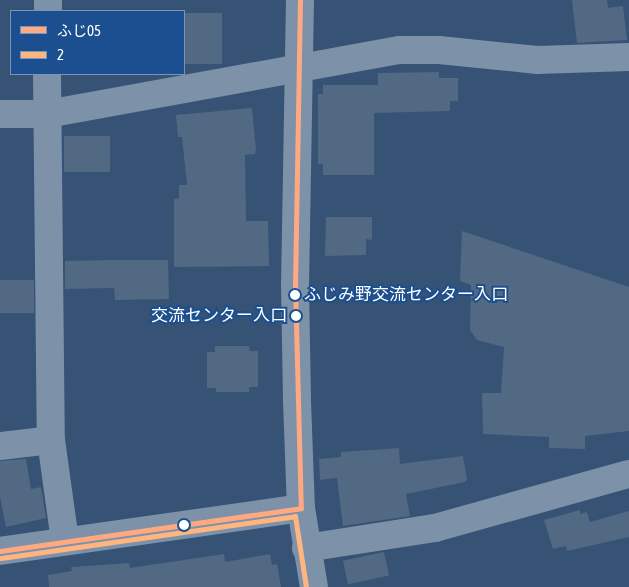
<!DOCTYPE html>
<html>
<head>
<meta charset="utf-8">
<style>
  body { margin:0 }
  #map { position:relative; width:629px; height:587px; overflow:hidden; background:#365274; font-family:"Asap Condensed","Noto Sans JP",sans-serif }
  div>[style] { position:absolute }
  .building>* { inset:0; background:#526984; transform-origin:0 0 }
  .minor>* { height:28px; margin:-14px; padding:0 14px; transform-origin:14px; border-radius:14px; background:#7d92a8 }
  .bus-1>* { height:5px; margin:-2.5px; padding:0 2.5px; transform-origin:2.5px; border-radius:2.5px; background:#ffa980 }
  .bus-2>* { height:5px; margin:-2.5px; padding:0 2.5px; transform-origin:2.5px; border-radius:2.5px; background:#ffb580 }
  .dots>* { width:14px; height:14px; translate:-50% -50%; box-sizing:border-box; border:2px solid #1b4f8f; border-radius:50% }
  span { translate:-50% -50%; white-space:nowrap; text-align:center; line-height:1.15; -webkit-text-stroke:4px #1b4f8f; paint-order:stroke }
  .bus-label { font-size:17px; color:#fff }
  .left { translate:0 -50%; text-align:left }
  .right { translate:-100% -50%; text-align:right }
  .legend { position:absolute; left:10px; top:10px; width:175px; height:65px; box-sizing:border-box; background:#1b4f8f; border:1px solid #7695bc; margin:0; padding:6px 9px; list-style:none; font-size:15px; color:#fff }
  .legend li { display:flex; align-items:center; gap:10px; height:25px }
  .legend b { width:25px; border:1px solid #7695bc }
</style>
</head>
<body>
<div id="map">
  <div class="building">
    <div style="clip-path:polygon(572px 0,607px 0,608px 8px,623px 6px,627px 40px,577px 43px)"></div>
    <div style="left:184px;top:13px;width:38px;height:51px"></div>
    <div style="clip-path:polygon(439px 72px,439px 78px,458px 78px,458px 101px,450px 101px,450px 111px,374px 113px,374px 175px,323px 175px,323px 164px,318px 164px,318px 94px,323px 94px,323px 85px,378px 85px,378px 73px)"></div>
    <div style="clip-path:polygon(252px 108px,256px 149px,255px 154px,245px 155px,246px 221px,268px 221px,269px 266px,174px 267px,174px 199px,179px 198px,179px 185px,187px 185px,182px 137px,178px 137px,176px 115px)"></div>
    <div style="left:110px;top:136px;width:36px;height:46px;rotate:90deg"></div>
    <div style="clip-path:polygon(326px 217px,372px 217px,372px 240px,366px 239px,366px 255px,325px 256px)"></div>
    <div style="clip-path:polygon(462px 231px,629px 287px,629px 431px,585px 436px,585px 449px,549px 448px,549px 437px,483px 434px,482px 393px,501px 393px,504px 347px,477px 340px,470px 330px,471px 285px,460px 281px)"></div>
    <div style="clip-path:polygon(114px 260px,168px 260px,169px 299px,115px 300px,114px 288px,65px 289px,65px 261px)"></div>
    <div style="left:34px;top:280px;width:33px;height:34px;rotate:90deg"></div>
    <div style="clip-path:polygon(215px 346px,249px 346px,250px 351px,258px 351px,258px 387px,249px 387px,249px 392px,216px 392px,216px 388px,207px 388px,207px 352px,215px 352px)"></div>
    <div style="clip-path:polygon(399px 448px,400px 464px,463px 456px,467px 479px,465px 482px,406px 494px,410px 516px,343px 526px,337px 478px,320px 480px,319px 459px,341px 457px,341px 452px)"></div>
    <div style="clip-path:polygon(26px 459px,31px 489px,41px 487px,46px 518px,6px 527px,0 497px,0 461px)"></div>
    <div style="clip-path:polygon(580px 510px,580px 514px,587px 512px,590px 522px,629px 511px,629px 537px,567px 551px,566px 546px,553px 549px,544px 520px)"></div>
    <div style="left:384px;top:552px;width:24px;height:42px;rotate:78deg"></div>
    <div style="clip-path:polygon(224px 554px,225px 562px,270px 554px,272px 565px,277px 564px,281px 587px,49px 587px,48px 575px,72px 571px,71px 567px,129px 563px,130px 568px)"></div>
  </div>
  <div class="minor">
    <div style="left:300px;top:0;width:285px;rotate:91deg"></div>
    <div style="left:295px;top:285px;width:116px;rotate:89deg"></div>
    <div style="left:297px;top:401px;width:107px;rotate:87.9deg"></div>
    <div style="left:301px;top:508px;width:80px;rotate:80.7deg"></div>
    <div style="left:48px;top:11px;width:11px;rotate:-90deg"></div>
    <div style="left:47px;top:74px;width:366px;rotate:89.4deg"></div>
    <div style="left:51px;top:440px;width:102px;rotate:82.1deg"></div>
    <div style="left:0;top:114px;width:47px"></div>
    <div style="left:47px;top:114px;width:359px;rotate:-10.3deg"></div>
    <div style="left:400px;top:50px;width:39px"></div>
    <div style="left:439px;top:50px;width:99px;rotate:5.8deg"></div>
    <div style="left:537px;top:60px;width:92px;rotate:-1.9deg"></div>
    <div style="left:0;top:446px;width:51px;rotate:-6.7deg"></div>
    <div style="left:306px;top:548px;width:131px;rotate:-8.8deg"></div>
    <div style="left:435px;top:528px;width:201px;rotate:-15.6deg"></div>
    <div style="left:0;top:551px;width:304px;rotate:-8.1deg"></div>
  </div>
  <div class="bus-1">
    <div style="left:300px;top:0;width:285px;rotate:91deg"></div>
    <div style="left:295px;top:285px;width:223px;rotate:88.5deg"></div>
    <div style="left:0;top:551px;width:304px;rotate:-8.1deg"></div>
  </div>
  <div class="bus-2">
    <div style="left:1px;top:558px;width:297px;rotate:-8.1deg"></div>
    <div style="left:295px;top:516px;width:72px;rotate:81.2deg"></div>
  </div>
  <div class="dots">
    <div style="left:295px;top:295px;background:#fff"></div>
    <div style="left:296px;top:316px;background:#fff"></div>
    <div style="left:184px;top:525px;background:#fff"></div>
  </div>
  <div class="bus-label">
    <span class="left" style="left:304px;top:295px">ふじみ野交流センター入口</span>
    <span class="right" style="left:287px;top:316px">交流センター入口</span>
  </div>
  <ul class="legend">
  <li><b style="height:6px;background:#ffa980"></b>ふじ05</li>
  <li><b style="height:6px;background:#ffb580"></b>2</li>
  </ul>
</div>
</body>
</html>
